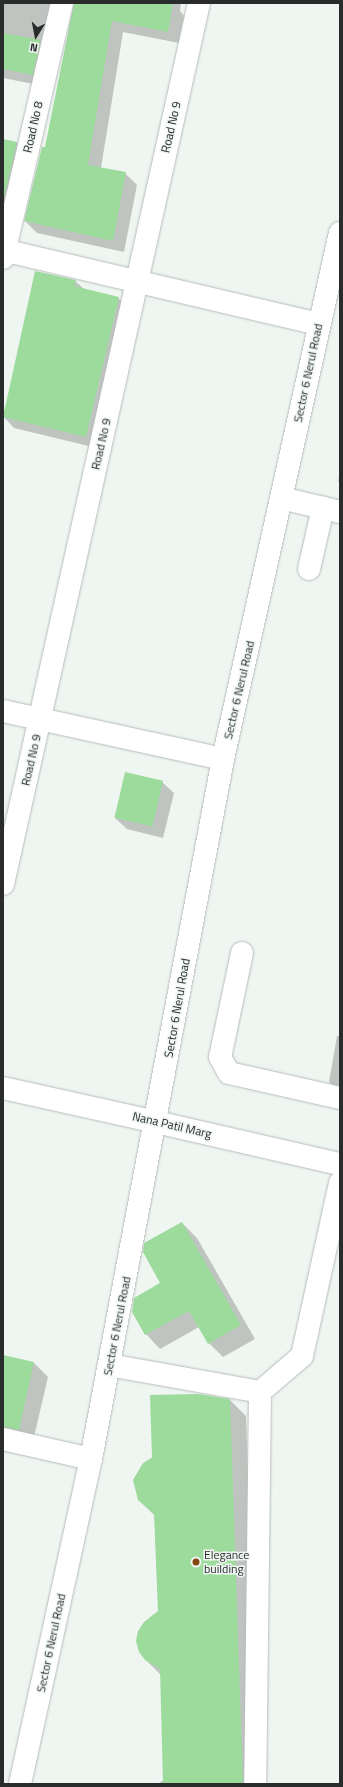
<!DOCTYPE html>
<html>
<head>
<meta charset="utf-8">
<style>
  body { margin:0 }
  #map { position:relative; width:343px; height:1787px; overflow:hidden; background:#eff6f2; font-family:"Titillium Web",sans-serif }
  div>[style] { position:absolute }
  .shadow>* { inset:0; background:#0003 }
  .building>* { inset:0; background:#9cdb9c; transform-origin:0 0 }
  .roads { filter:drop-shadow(0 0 1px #b6bcb9) drop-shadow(0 0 1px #b6bcb9) }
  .street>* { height:22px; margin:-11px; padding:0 11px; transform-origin:11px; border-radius:11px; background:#fff }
  .secondary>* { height:22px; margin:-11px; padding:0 11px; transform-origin:11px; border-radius:11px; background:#fff }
  .dots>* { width:11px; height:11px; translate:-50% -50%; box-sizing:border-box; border:2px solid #eff6f2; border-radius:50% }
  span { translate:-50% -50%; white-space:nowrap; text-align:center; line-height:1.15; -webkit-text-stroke:3px #eff6f2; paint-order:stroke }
  .street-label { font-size:12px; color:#292c2a }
  .poi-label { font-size:12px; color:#292c2a }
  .left { translate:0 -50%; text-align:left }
  .frame { position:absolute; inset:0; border:4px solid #292c2a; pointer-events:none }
  .north { position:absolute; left:16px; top:16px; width:40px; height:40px; -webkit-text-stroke:3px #eff6f2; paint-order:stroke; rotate:190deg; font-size:11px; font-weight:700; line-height:16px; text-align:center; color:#292c2a }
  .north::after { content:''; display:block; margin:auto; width:14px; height:18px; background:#292c2a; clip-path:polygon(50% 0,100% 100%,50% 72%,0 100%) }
</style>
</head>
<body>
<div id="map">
  <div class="shadow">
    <div style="clip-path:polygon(3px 3px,74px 3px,65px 6px,44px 86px,3px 78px)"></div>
    <div style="clip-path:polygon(74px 3px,181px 3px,180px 11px,184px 16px,179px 43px,123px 32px,101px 168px,125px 173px,137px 185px,124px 252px,37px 233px,25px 221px,46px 148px)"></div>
    <div style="clip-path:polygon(3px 140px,17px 143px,28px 155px,3px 219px)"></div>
    <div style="clip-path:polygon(75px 281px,84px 289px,118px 298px,130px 309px,97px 448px,14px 428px,3px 416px,14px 378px)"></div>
    <div style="clip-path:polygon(340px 473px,340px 483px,338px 481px)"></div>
    <div style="clip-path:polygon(162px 782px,174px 793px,163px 838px,127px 829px,115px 818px)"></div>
    <div style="clip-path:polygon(337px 1036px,340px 1036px,340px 1092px,329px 1082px)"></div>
    <div style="clip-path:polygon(182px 1223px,197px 1238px,255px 1339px,223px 1357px,209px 1343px,199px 1327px,160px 1349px,146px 1334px)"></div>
    <div style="clip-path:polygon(3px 1356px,34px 1363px,48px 1377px,34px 1437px,3px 1430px)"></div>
    <div style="clip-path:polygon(230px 1400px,246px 1416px,258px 1784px,157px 1784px,164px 1780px,161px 1675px,146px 1660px,159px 1611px,155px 1516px,139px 1500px,134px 1480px,143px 1464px)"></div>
  </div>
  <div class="building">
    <div style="clip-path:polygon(74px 3px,173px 3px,168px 32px,112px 21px,88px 165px,126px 172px,113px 241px,24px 221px,42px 147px,45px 147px)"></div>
    <div style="clip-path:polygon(3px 33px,41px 40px,33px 75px,3px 69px)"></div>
    <div style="clip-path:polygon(3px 139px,17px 142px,3px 203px)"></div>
    <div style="clip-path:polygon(35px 271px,76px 280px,74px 286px,119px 297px,86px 437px,3px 417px)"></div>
    <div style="left:125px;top:772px;width:39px;height:47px;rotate:13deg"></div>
    <div style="clip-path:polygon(182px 1222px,241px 1325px,208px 1344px,189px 1311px,145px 1335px,132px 1312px,134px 1298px,160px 1283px,143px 1252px,144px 1243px)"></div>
    <div style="clip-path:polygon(3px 1355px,34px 1362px,19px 1430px,3px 1427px)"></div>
    <div style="clip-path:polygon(198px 1394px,230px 1399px,243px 1784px,163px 1784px,160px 1669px,145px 1660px,139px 1652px,136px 1641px,138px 1631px,144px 1622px,158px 1611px,154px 1514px,138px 1500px,133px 1480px,143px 1463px,152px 1458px,150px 1395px)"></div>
  </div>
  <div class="roads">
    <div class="street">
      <div style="left:3px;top:250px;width:325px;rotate:13.2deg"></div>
      <div style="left:3px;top:258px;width:262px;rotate:-77deg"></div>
      <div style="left:281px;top:498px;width:61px;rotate:13.3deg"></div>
      <div style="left:309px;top:569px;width:63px;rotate:-77.1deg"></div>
      <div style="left:3px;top:711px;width:225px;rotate:12.3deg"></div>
      <div style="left:3px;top:884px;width:903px;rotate:-77.46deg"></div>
      <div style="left:242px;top:953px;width:106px;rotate:101.9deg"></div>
      <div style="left:220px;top:1057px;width:18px;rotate:61deg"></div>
      <div style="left:229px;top:1073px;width:114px;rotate:12.7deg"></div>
      <div style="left:156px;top:1122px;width:189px;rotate:12.9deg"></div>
      <div style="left:109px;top:1365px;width:153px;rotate:10.1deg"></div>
      <div style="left:260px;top:1392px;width:392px;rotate:90.7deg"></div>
      <div style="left:260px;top:1392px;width:55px;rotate:-40.6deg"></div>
      <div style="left:302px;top:1356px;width:177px;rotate:-77.6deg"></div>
      <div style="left:3px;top:1439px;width:90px;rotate:12.8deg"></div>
    </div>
    <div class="secondary">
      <div style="left:3px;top:1088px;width:157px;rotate:12.5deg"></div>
      <div style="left:20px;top:1784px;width:333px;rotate:-77.7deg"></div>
      <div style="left:91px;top:1459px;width:712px;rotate:-79.32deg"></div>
      <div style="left:223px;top:759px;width:539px;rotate:-77.46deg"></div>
    </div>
  </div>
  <div class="dots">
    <div style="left:196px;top:1562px;background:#86460f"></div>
  </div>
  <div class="street-label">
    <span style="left:33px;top:127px;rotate:-77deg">Road No 8</span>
    <span style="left:171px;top:127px;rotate:-77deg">Road No 9</span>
    <span style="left:308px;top:373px;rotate:-78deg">Sector 6 Nerul Road</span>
    <span style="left:101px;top:444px;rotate:-77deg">Road No 9</span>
    <span style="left:239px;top:690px;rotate:-77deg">Sector 6 Nerul Road</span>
    <span style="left:31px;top:760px;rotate:-77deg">Road No 9</span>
    <span style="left:177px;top:1008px;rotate:-80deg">Sector 6 Nerul Road</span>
    <span style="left:172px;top:1125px;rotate:13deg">Nana Patil Marg</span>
    <span style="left:117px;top:1326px;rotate:-79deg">Sector 6 Nerul Road</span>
    <span style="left:51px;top:1643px;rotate:-78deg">Sector 6 Nerul Road</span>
  </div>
  <div class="poi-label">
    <span class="left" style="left:204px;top:1562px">Elegance<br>building</span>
  </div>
  <div class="frame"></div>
  <div class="north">N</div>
</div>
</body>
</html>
